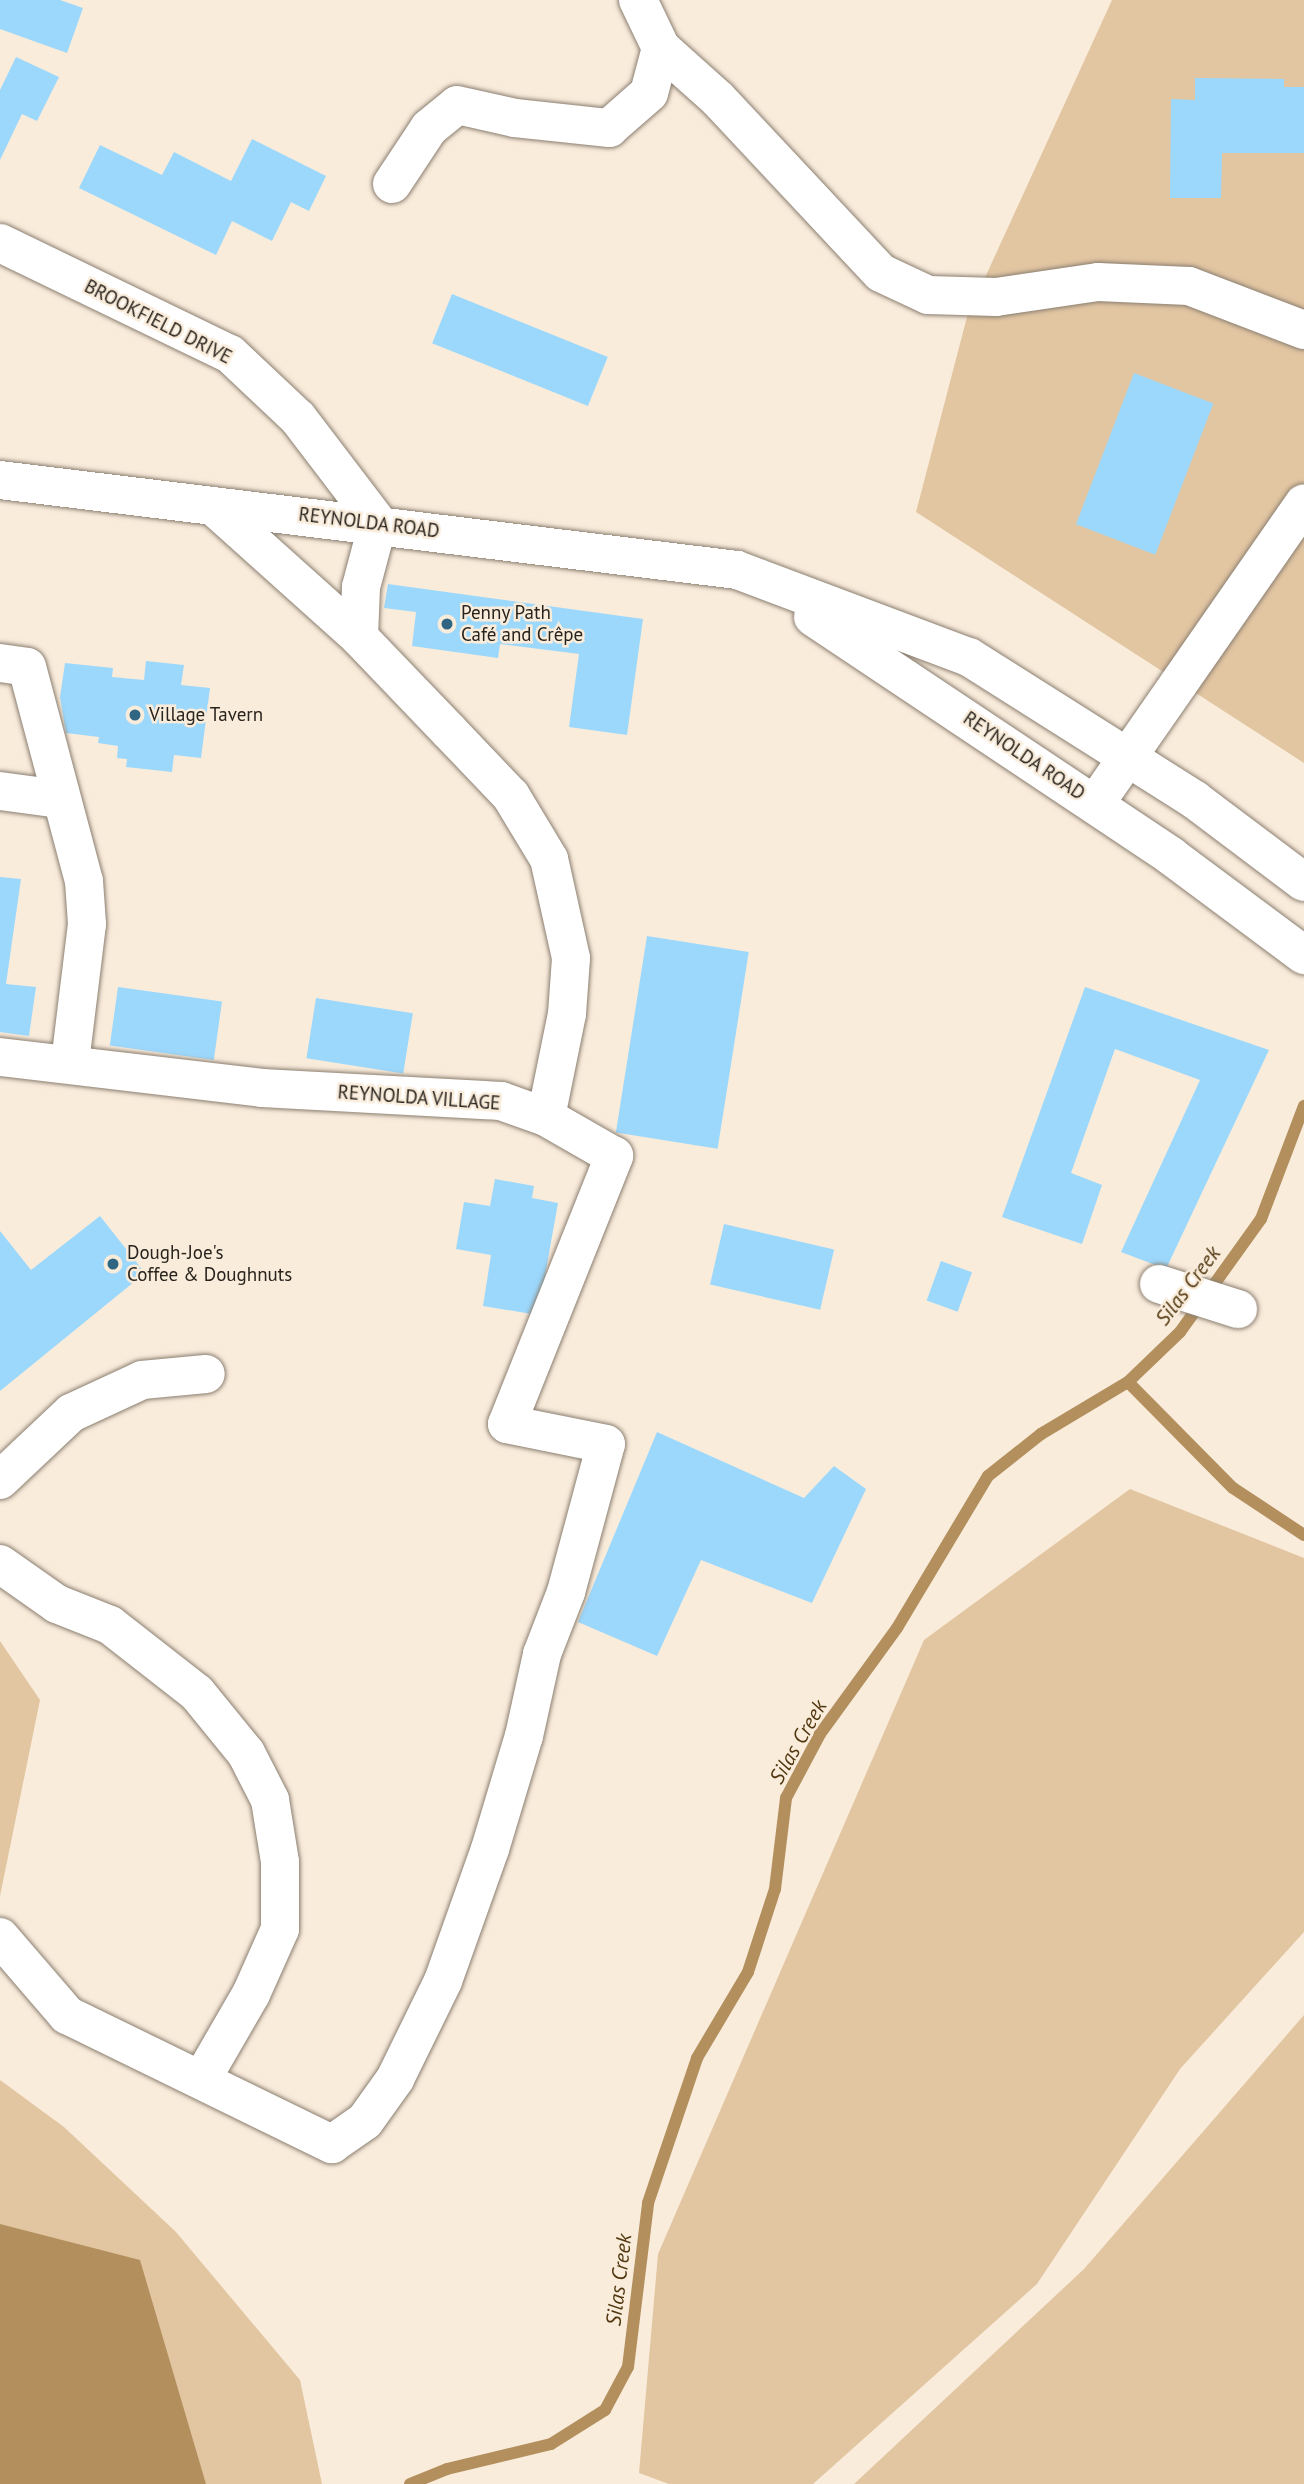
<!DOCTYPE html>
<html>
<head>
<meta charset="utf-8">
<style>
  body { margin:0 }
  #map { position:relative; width:1304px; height:2484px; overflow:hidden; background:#f9ecdb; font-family:"PT Sans",sans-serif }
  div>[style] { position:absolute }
  .green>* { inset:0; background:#e2c6a2 }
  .water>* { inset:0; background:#b38f5e }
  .stream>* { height:12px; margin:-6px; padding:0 6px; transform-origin:6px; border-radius:6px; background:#b38f5e }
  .building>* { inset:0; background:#9cd8fc; transform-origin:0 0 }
  .roads { filter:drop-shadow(0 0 2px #8b7f71) drop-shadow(0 0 2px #8b7f71) }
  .minor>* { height:38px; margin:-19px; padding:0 19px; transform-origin:19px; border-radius:19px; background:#fff }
  .major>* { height:38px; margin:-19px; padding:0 19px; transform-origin:19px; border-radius:19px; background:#fff }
  .dots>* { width:19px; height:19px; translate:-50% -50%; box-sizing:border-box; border:4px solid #f9ecdb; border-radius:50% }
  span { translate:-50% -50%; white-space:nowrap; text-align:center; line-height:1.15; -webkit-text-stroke:5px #f9ecdb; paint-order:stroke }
  .street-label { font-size:19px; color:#28231d }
  .poi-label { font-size:19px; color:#28231d }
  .left { translate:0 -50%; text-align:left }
  .water-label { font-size:21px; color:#523810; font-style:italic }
</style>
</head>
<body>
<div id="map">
  <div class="green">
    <div style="clip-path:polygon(1112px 0,1304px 0,1304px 763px,916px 512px,967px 317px)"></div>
    <div style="clip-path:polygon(1130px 1489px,1304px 1558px,1304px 1932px,1180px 2069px,1037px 2284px,813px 2484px,669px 2484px,639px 2473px,658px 2254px,924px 1640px)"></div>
    <div style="clip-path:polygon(0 1641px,40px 1700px,0 1896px)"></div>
    <div style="clip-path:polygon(1304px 2015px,1304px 2484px,854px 2484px,1084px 2269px)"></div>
    <div style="clip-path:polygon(0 2080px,64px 2127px,176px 2232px,300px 2380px,322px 2484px,0 2484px)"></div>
  </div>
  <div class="water">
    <div style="clip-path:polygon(0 2224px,140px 2260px,206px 2484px,0 2484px)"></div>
  </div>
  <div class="stream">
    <div style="left:1128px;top:1382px;width:149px;rotate:45.3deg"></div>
    <div style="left:1233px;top:1488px;width:85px;rotate:33.5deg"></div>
    <div style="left:410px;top:2484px;width:40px;rotate:-22deg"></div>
    <div style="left:447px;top:2469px;width:107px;rotate:-13.5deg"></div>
    <div style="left:551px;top:2444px;width:64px;rotate:-32.2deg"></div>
    <div style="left:605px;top:2410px;width:49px;rotate:-61.9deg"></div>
    <div style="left:628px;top:2367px;width:165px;rotate:-83deg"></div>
    <div style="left:648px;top:2203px;width:153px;rotate:-71.3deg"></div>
    <div style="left:697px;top:2058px;width:100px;rotate:-59.3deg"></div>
    <div style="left:748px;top:1972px;width:87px;rotate:-72deg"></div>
    <div style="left:775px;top:1889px;width:92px;rotate:-83.1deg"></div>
    <div style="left:786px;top:1798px;width:72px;rotate:-62deg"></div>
    <div style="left:820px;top:1734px;width:131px;rotate:-54deg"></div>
    <div style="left:897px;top:1628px;width:177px;rotate:-59.1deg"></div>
    <div style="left:988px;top:1476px;width:68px;rotate:-38.4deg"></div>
    <div style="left:1041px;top:1434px;width:101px;rotate:-30.9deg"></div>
    <div style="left:1128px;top:1382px;width:72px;rotate:-43.9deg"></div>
    <div style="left:1180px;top:1332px;width:139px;rotate:-54.4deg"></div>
    <div style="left:1261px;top:1219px;width:121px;rotate:-69.2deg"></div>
  </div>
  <div class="building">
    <div style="clip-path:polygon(0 0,60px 0,83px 8px,67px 53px,0 29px)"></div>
    <div style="clip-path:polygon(16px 57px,59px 77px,37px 121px,22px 114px,0 160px,0 90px)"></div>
    <div style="clip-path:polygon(1195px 78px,1284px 79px,1284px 87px,1304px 87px,1304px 153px,1222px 153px,1221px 198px,1170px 198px,1171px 99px,1195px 100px)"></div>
    <div style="clip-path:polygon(252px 139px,326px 176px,309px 211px,291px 202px,272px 241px,232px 221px,216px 255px,79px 188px,100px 145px,162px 175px,174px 152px,231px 181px)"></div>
    <div style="left:452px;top:294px;width:168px;height:53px;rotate:22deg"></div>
    <div style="left:1134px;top:373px;width:85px;height:162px;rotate:21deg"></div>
    <div style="clip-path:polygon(388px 584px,643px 619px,627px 735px,569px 727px,579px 654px,500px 644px,498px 658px,412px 646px,416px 612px,384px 608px)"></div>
    <div style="clip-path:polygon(146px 661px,184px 665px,181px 685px,210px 688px,201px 758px,174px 755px,172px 772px,126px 767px,127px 759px,117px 758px,118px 746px,98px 743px,99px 737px,66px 733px,60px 697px,65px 663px,113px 668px,112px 677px,144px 680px)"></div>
    <div style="clip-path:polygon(0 877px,21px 879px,6px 984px,36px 987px,29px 1036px,0 1032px)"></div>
    <div style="left:647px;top:936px;width:103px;height:199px;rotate:9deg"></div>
    <div style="left:118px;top:987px;width:105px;height:59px;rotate:8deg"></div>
    <div style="clip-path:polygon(1085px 987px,1269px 1050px,1166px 1269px,1121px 1252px,1200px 1080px,1115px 1049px,1071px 1173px,1102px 1185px,1082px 1244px,1002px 1217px)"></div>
    <div style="left:316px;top:998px;width:98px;height:61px;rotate:9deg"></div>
    <div style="clip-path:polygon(495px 1179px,534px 1186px,532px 1198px,558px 1203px,538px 1315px,483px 1306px,491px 1255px,456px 1249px,464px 1202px,490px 1206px)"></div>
    <div style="clip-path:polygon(100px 1216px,145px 1273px,0 1391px,0 1231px,31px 1270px)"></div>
    <div style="left:724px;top:1224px;width:113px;height:62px;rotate:13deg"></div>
    <div style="left:941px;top:1261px;width:33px;height:42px;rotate:20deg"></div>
    <div style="clip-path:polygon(657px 1432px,804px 1498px,834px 1466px,866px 1489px,812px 1603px,701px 1560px,657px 1656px,578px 1622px)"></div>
  </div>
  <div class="roads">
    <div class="minor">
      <div style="left:638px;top:0;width:53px;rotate:64.4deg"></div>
      <div style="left:661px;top:48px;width:76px;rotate:41.8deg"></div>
      <div style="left:718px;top:99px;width:238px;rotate:46.9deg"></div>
      <div style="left:881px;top:273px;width:52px;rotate:25.1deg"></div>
      <div style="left:928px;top:295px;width:68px;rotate:1.7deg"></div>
      <div style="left:996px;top:297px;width:103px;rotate:-8.4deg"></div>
      <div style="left:1098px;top:282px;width:91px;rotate:2.5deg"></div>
      <div style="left:1189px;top:286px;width:123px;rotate:20.9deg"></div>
      <div style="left:392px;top:184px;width:67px;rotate:-56.5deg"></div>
      <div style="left:429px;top:128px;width:36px;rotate:-39deg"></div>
      <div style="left:457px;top:105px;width:59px;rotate:12.6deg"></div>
      <div style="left:515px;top:118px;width:95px;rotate:6.1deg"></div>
      <div style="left:609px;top:128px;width:53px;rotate:-41.2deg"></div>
      <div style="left:649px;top:93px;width:47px;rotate:-75.1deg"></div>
      <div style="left:0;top:243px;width:255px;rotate:25.8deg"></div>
      <div style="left:230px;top:354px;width:93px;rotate:43.3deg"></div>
      <div style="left:298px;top:418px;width:132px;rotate:52.7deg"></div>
      <div style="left:378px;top:523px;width:66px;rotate:104.9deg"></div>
      <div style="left:361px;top:587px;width:50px;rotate:92.3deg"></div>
      <div style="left:0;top:663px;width:27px;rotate:8deg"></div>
      <div style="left:27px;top:667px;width:221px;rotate:75.1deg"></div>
      <div style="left:84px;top:881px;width:43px;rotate:86deg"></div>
      <div style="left:87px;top:924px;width:140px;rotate:97deg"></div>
      <div style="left:0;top:791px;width:60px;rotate:7.7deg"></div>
      <div style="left:1095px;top:804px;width:366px;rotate:-55.2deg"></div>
      <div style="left:0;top:1057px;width:264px;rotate:6.7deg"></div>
      <div style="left:262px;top:1088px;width:239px;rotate:3.1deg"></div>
      <div style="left:501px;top:1101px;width:48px;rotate:19.6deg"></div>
      <div style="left:546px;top:1117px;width:105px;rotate:-78.5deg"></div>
      <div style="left:567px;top:1014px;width:56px;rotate:-85.9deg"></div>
      <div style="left:571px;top:958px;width:101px;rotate:-102.5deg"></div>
      <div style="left:549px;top:859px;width:74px;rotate:-121.1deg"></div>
      <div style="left:511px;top:796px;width:90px;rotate:-133.6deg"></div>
      <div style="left:449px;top:731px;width:130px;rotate:-133.8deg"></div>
      <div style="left:359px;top:637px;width:196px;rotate:-138.1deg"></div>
      <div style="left:1159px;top:1284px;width:83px;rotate:17.6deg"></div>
      <div style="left:0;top:1480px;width:98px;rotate:-43.3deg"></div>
      <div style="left:71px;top:1413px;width:78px;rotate:-24.9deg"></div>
      <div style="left:142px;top:1380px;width:64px;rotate:-5.4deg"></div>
      <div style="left:0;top:1564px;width:70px;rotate:35.1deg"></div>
      <div style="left:57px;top:1604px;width:57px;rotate:21.6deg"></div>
      <div style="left:110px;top:1625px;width:110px;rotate:38deg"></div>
      <div style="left:197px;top:1693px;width:77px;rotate:50.8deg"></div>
      <div style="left:246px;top:1753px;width:53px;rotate:62.9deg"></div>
      <div style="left:270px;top:1800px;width:63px;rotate:80.8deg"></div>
      <div style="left:280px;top:1862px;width:67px;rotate:90deg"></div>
      <div style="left:280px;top:1929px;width:71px;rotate:114deg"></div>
      <div style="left:251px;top:1994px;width:98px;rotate:120deg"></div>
      <div style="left:0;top:1937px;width:103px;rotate:49.3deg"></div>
      <div style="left:67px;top:2015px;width:295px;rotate:26deg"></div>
      <div style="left:332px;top:2144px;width:40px;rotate:-34.9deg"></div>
      <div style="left:365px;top:2121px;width:52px;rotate:-54.5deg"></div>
      <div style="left:395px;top:2079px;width:109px;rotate:-63.9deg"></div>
      <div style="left:443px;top:1981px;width:140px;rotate:-70.4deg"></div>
      <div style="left:490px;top:1849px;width:118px;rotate:-73.3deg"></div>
      <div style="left:524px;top:1736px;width:84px;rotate:-77.6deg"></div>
      <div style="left:542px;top:1654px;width:66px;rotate:-68.8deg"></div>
      <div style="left:566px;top:1592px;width:153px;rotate:-74.9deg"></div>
      <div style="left:606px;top:1444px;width:101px;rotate:-168.6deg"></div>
      <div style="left:507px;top:1424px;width:289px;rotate:-68.2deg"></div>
      <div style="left:614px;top:1156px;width:78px;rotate:-150.2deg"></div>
    </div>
    <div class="major">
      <div style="left:0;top:480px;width:742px;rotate:6.96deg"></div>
      <div style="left:737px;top:570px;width:248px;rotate:20.6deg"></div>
      <div style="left:969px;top:657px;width:267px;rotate:32.3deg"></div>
      <div style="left:1195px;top:800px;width:136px;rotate:37deg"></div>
      <div style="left:813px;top:617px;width:430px;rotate:33.7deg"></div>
      <div style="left:1171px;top:856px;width:166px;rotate:36.7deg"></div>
    </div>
  </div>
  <div class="dots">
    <div style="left:447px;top:624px;background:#316682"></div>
    <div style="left:135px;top:715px;background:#316682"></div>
    <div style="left:113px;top:1264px;background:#316682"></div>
  </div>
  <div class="street-label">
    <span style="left:158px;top:322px;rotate:27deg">BROOKFIELD DRIVE</span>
    <span style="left:369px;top:523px;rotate:7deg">REYNOLDA ROAD</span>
    <span style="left:1024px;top:756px;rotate:34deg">REYNOLDA ROAD</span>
    <span style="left:419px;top:1098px;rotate:4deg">REYNOLDA VILLAGE</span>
  </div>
  <div class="poi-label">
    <span class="left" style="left:461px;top:624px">Penny Path<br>Café and Crêpe</span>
    <span class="left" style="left:149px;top:715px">Village Tavern</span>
    <span class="left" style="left:127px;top:1264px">Dough-Joe's<br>Coffee &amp; Doughnuts</span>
  </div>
  <div class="water-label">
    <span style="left:1188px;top:1286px;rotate:-53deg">Silas Creek</span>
    <span style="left:798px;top:1742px;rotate:-60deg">Silas Creek</span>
    <span style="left:619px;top:2280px;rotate:-83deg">Silas Creek</span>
  </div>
</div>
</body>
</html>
